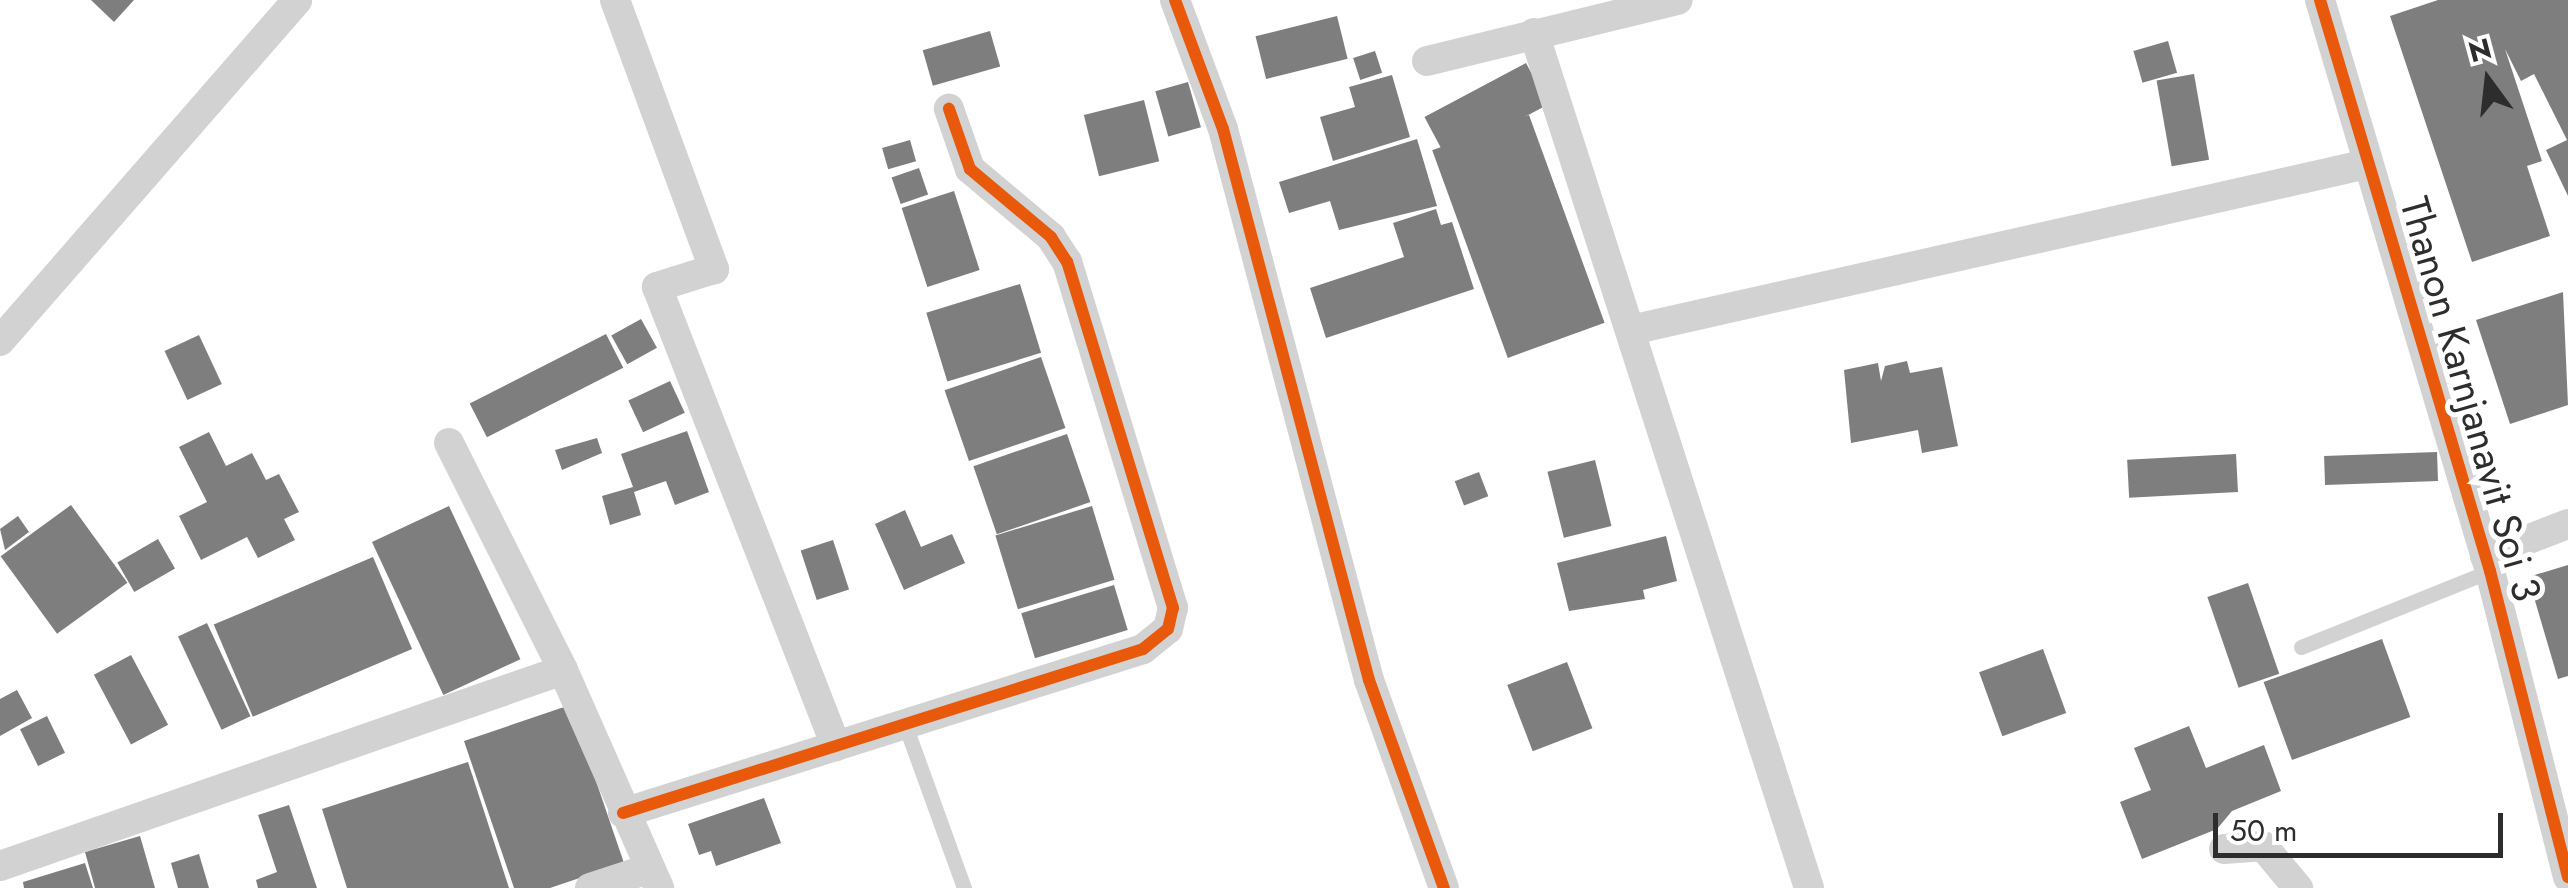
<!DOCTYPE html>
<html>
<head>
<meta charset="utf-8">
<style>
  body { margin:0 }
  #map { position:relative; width:2568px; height:888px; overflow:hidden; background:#fff; font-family:Jost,sans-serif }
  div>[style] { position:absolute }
  .building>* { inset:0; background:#7e7e7e; transform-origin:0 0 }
  .service>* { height:15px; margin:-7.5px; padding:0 7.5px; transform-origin:7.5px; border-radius:7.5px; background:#d2d2d2 }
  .minor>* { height:30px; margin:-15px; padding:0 15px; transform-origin:15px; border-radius:15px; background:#d2d2d2 }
  .cycleway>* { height:12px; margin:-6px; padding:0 6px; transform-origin:6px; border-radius:6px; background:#e8590c }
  span { translate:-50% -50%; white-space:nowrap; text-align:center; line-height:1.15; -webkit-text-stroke:10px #fff; paint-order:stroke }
  .street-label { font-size:40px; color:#2d2d2d }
  .north { position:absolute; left:2438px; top:30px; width:100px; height:100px; -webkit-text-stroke:8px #fff; paint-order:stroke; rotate:345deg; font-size:28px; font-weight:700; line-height:40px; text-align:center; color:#2d2d2d }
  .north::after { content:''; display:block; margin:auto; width:35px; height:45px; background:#2d2d2d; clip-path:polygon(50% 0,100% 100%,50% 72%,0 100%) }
  .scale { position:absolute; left:2213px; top:813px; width:290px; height:45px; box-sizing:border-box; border:5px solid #2d2d2d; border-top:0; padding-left:12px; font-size:30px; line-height:35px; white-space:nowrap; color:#2d2d2d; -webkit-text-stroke:8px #fff; paint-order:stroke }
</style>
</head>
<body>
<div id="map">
  <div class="building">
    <div style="clip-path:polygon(91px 0,134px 0,114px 22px)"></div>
    <div style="clip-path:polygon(2438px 0,2568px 0,2568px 196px,2546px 150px,2567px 140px,2534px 74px,2521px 81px,2505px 49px,2542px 161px,2527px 166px,2550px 236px,2472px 262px,2390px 16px)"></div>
    <div style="left:1337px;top:16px;width:44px;height:84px;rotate:76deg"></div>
    <div style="left:990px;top:31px;width:37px;height:70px;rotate:74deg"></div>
    <div style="left:2168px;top:41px;width:33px;height:36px;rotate:74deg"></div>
    <div style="left:1375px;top:51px;width:23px;height:23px;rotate:72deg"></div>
    <div style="left:1526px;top:63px;width:47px;height:115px;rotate:62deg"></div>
    <div style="left:2194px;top:74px;width:87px;height:38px;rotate:80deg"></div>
    <div style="clip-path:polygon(1392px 75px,1410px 137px,1333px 161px,1320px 117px,1355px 107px,1349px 87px)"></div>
    <div style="left:1188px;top:82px;width:47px;height:34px;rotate:74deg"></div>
    <div style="left:1144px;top:100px;width:63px;height:62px;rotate:76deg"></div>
    <div style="left:1529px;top:115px;width:221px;height:103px;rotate:70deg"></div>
    <div style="clip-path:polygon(1417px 139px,1437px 206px,1339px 230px,1330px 201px,1289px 213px,1279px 182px)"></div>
    <div style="left:910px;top:140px;width:22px;height:29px;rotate:74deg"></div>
    <div style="left:919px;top:168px;width:28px;height:29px;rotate:71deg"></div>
    <div style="left:954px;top:191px;width:83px;height:55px;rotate:72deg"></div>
    <div style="clip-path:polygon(1436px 209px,1441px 225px,1452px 222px,1474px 289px,1326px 338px,1310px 288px,1404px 257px,1393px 223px)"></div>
    <div style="left:1020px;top:284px;width:72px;height:98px;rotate:73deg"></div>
    <div style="clip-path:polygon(2563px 292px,2568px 405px,2510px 424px,2476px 320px)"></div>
    <div style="left:641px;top:319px;width:33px;height:34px;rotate:61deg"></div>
    <div style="left:606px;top:334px;width:38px;height:153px;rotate:63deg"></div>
    <div style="left:199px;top:335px;width:54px;height:38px;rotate:65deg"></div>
    <div style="left:1041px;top:357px;width:75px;height:102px;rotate:71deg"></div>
    <div style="clip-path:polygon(1907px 361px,1910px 373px,1942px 367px,1958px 446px,1922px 453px,1918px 430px,1851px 443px,1844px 370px,1878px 363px,1881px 381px,1885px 366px)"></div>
    <div style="left:670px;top:381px;width:35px;height:46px;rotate:65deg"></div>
    <div style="clip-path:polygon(687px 431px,709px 492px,675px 505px,666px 481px,634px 492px,641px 515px,610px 525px,602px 496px,633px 487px,621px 454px)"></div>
    <div style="clip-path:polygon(209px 432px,226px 466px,252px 453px,266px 480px,279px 474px,299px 512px,284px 519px,295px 540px,258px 558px,247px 537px,201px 560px,179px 516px,207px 502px,179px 447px)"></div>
    <div style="left:1067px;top:434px;width:72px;height:99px;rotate:71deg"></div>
    <div style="clip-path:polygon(597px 438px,602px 453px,562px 470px,555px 450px)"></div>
    <div style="left:2437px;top:452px;width:29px;height:113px;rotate:88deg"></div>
    <div style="left:2236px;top:454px;width:38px;height:109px;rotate:87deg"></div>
    <div style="left:1595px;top:460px;width:68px;height:49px;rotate:76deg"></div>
    <div style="left:1479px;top:472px;width:26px;height:26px;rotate:69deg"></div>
    <div style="left:71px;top:505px;width:96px;height:87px;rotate:54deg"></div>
    <div style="left:449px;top:506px;width:169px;height:85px;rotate:65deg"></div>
    <div style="left:1092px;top:506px;width:77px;height:101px;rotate:73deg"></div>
    <div style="clip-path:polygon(905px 510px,921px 547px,952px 534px,965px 563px,904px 590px,875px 524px)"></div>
    <div style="clip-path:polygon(18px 516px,29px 532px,5px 550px,0 529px)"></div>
    <div style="clip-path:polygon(1666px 536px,1677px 581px,1643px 590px,1645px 599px,1569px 611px,1557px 563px)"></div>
    <div style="left:158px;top:539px;width:34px;height:47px;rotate:60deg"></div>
    <div style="left:833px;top:540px;width:52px;height:34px;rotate:72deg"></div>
    <div style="left:373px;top:557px;width:100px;height:173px;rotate:67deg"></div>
    <div style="clip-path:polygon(2568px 565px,2568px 676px,2558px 679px,2528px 577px)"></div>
    <div style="left:2248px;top:583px;width:96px;height:43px;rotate:71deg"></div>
    <div style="left:1114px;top:585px;width:47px;height:97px;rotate:73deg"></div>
    <div style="left:207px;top:623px;width:103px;height:32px;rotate:65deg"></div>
    <div style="left:2382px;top:639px;width:83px;height:126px;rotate:70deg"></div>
    <div style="left:2043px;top:649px;width:68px;height:68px;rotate:70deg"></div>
    <div style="left:131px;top:655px;width:79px;height:42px;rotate:62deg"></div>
    <div style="left:1567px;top:662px;width:71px;height:64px;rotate:69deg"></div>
    <div style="clip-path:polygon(17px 690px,32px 718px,0 736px,0 699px)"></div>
    <div style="clip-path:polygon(570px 705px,624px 863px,550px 888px,514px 888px,464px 741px)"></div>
    <div style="left:47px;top:716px;width:41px;height:30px;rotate:64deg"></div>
    <div style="clip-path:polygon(2189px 726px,2206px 768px,2264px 745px,2281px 791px,2232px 811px,2217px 829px,2142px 859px,2120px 802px,2151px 790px,2134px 748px)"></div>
    <div style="clip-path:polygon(468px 762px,509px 888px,347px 888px,322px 809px)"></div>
    <div style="clip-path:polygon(764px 798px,781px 843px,716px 866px,711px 851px,699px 855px,688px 824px)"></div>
    <div style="clip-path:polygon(289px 805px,317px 888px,258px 888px,256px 880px,277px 872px,258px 815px)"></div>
    <div style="clip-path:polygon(140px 836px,155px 888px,95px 888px,85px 852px)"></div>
    <div style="clip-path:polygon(199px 854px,209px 888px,178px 888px,171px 863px)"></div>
    <div style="clip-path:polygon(85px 863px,93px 888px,24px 888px,23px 882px)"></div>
  </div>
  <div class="service">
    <div style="left:2301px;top:647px;width:204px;rotate:-21.9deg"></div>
    <div style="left:904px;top:722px;width:177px;rotate:70.1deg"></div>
  </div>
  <div class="minor">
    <div style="left:615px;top:0;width:287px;rotate:69.8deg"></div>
    <div style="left:714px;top:269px;width:60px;rotate:162.5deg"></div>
    <div style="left:657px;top:287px;width:493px;rotate:68.7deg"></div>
    <div style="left:1175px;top:0;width:138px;rotate:69.6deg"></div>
    <div style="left:1223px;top:129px;width:570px;rotate:75.16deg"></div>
    <div style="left:1369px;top:680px;width:221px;rotate:70.2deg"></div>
    <div style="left:2320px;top:0;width:596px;rotate:73.42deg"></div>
    <div style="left:2490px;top:571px;width:316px;rotate:75.7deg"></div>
    <div style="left:1534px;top:33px;width:898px;rotate:72.17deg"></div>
    <div style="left:1427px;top:61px;width:258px;rotate:-13.7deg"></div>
    <div style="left:1631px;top:330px;width:754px;rotate:-12.71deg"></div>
    <div style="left:0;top:341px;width:452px;rotate:-48.9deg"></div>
    <div style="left:449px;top:443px;width:254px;rotate:63.3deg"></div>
    <div style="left:563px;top:670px;width:238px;rotate:66.2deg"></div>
    <div style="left:2485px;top:556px;width:89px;rotate:-21.1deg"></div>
    <div style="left:623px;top:813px;width:545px;rotate:-17.5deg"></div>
    <div style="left:1143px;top:649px;width:32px;rotate:-39deg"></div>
    <div style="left:1168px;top:629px;width:22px;rotate:-77deg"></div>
    <div style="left:1173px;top:608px;width:362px;rotate:-107deg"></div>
    <div style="left:1067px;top:262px;width:30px;rotate:-123deg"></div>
    <div style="left:1051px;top:237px;width:106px;rotate:-140deg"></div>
    <div style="left:970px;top:169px;width:64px;rotate:-109.3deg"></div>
    <div style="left:2224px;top:849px;width:39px;rotate:-4deg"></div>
    <div style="left:2263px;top:846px;width:55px;rotate:50.2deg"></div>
    <div style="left:0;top:866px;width:596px;rotate:-19.19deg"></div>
    <div style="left:590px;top:888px;width:61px;rotate:-18.1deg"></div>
  </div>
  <div class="cycleway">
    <div style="left:1175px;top:0;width:138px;rotate:69.6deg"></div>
    <div style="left:1223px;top:129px;width:570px;rotate:75.16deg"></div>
    <div style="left:1369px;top:680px;width:221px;rotate:70.2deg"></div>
    <div style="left:2320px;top:0;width:596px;rotate:73.42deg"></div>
    <div style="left:2490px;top:571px;width:316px;rotate:75.7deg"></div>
    <div style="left:623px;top:813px;width:545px;rotate:-17.5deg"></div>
    <div style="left:1143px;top:649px;width:32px;rotate:-39deg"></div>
    <div style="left:1168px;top:629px;width:22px;rotate:-77deg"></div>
    <div style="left:1173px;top:608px;width:362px;rotate:-107deg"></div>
    <div style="left:1067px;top:262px;width:30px;rotate:-123deg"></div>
    <div style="left:1051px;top:237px;width:106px;rotate:-140deg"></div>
    <div style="left:970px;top:169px;width:64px;rotate:-109.3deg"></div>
  </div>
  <div class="street-label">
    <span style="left:2471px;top:399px;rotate:74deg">Thanon Karnjanavit Soi 3</span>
  </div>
  <div class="north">N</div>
  <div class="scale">50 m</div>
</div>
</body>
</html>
